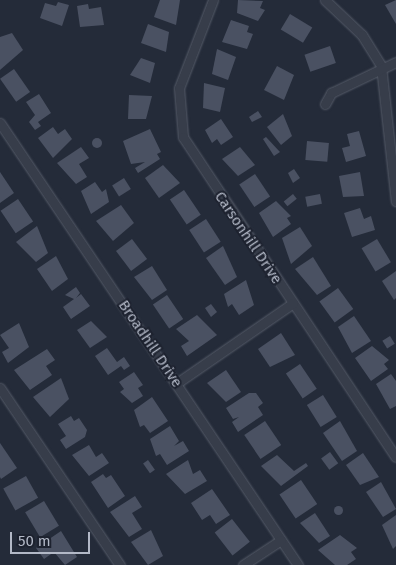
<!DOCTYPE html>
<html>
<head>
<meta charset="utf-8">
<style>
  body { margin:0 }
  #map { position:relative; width:396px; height:565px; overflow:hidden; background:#242b39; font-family:"Fira Sans",sans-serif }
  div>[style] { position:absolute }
  .building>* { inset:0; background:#4a5162; transform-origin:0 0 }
  .round { border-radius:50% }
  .roads { filter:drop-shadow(0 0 1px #555b68) drop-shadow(0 0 1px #555b68) }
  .minor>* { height:9px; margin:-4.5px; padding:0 4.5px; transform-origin:4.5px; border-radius:4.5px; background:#373d4a }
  span { translate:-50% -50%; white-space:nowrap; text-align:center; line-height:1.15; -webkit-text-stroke:4px #1d222f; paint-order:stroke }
  .street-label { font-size:15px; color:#b2b8c6 }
  .scale { position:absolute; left:10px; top:532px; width:80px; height:22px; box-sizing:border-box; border:2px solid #b2b8c6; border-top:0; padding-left:6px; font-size:15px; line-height:18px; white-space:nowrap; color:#b2b8c6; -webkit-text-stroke:4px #1d222f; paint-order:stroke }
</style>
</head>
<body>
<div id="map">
  <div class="building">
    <div style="clip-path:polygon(160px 0,180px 0,176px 25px,154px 17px)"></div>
    <div style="clip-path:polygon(238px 0,263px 1px,260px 8px,265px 10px,258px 21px,237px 13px)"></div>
    <div style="clip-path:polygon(396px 0,396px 24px,385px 5px)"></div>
    <div style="clip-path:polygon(58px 2px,69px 5px,62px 26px,40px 18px,45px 3px,56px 6px)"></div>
    <div style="clip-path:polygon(88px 4px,89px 9px,101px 7px,104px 25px,80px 27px,77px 6px)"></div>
    <div style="left:290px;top:14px;width:26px;height:18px;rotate:31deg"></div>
    <div style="clip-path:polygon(231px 20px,249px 26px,247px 32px,253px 34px,247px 49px,222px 42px)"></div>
    <div style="clip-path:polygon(148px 24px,169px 32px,166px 52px,141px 43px)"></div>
    <div style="clip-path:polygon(12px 33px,23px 50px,0 70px,0 37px)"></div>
    <div style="left:330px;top:46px;width:18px;height:27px;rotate:71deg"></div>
    <div style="clip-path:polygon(217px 49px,236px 57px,228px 80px,212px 74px)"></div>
    <div style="clip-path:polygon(141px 58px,155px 63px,150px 83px,130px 75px)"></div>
    <div style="clip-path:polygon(277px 66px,294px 75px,284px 100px,264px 90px)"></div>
    <div style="left:14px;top:69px;width:28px;height:17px;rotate:55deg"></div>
    <div style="clip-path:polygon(204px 83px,225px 88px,220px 112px,203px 108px)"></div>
    <div style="clip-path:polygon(39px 94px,51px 113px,38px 122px,41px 126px,35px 130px,29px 122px,35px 115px,26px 102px)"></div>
    <div style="clip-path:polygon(129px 95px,152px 96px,146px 119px,128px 119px)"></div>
    <div style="clip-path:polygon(258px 111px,262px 117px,252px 122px,249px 117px)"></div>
    <div style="clip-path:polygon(283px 114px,292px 136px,281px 145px,267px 127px)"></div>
    <div style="clip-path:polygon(221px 119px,233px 137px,221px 145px,217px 139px,212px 143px,205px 130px)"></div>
    <div style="clip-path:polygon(53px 127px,58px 134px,65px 129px,72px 139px,53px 158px,38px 138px)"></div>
    <div style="clip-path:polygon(150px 129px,161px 152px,157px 154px,160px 159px,138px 173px,135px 168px,145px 162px,131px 164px,123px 141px)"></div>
    <div style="clip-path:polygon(359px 131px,366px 156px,346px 162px,342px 148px,350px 146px,347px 134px)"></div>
    <div style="clip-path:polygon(266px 137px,280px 152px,274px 156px,263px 139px)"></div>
    <div class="round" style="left:92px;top:138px;width:10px;height:10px"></div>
    <div style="left:307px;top:141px;width:22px;height:19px;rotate:5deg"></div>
    <div style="clip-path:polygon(81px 147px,89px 158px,79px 164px,87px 177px,76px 184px,57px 163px)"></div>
    <div style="clip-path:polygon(240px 147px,255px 165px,238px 176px,222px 159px)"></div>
    <div style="clip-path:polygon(163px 165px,180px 183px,159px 198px,145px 178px)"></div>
    <div style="clip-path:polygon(294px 169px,300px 178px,293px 183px,288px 173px)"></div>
    <div style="clip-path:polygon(0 172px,14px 193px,0 203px)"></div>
    <div style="clip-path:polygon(360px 172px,364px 196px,343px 197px,339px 176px)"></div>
    <div style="left:255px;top:174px;width:27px;height:19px;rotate:56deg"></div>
    <div style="left:124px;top:178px;width:13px;height:14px;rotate:58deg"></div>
    <div style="clip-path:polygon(95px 182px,102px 192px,106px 189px,109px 202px,91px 214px,81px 191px)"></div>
    <div style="left:184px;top:190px;width:30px;height:17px;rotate:56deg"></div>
    <div style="left:293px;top:194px;width:6px;height:12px;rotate:51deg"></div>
    <div style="left:320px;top:194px;width:10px;height:15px;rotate:79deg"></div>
    <div style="left:18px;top:199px;width:27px;height:21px;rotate:56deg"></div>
    <div style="clip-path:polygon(276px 201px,291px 216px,287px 218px,291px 224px,273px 237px,259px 213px)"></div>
    <div style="clip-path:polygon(121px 205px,134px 223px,113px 241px,96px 221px)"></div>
    <div style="clip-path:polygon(360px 208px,364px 219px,371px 216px,375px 230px,352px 237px,344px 213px)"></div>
    <div style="left:206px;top:219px;width:27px;height:20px;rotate:57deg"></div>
    <div style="clip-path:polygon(37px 226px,48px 253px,36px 262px,16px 242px)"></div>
    <div style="clip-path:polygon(300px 227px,312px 246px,291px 264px,282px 238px)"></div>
    <div style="left:132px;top:239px;width:25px;height:20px;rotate:53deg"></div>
    <div style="left:377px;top:239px;width:27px;height:18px;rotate:59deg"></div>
    <div style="clip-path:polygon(223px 246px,237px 277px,225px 285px,206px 258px)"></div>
    <div style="clip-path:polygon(56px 256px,68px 279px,52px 291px,37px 269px)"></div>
    <div style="clip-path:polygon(313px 257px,331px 286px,317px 295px,295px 269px)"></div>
    <div style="clip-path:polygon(152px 266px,167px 290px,152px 300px,134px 277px)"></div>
    <div style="clip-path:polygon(396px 271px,396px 298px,394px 300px,382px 281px)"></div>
    <div style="clip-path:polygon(246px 280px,254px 305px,239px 315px,232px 304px,228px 307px,224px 294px)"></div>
    <div style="clip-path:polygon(76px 287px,80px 293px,76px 298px,81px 294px,90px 306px,71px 319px,63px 307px,74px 299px,65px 295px)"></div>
    <div style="left:338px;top:288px;width:26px;height:23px;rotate:54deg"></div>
    <div style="left:167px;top:295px;width:29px;height:17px;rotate:56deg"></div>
    <div style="clip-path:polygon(211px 304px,217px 312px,211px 317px,205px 308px)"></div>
    <div style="clip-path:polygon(197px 315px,217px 335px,187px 356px,181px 346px,189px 341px,176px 329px)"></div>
    <div style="clip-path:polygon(354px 316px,371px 341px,352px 353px,338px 327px)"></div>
    <div style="clip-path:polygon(91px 321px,107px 337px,90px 348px,77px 330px)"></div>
    <div style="clip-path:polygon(19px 323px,29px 347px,8px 363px,2px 352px,9px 348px,0 335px)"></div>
    <div style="clip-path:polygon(281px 333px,295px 355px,270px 367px,258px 349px)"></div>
    <div style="left:390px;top:336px;width:9px;height:9px;rotate:58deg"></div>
    <div style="clip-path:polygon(372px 346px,389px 360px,384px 364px,388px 369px,371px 381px,355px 358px)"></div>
    <div style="clip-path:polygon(107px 348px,117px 362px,124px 357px,130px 366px,124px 370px,121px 366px,108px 375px,95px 356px)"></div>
    <div style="clip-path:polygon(47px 349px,55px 360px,46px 366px,52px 375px,30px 390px,14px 370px)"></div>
    <div style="left:300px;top:364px;width:30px;height:17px;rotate:56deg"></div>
    <div style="clip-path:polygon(226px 370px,241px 392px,226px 402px,207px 383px)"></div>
    <div style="clip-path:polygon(134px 372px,143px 385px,138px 388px,143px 396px,132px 403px,120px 392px,124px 389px,119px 382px)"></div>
    <div style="clip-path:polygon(391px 374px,396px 381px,396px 406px,390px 409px,376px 384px)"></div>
    <div style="clip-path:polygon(61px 378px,69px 399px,50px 417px,33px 397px)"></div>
    <div style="clip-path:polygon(249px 393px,256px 393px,263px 403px,258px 407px,263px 415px,238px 432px,232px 422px,239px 417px,233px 419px,226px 408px)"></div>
    <div style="left:323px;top:395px;width:26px;height:19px;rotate:58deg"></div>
    <div style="clip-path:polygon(152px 397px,168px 421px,150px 433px,144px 425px,140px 427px,134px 410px)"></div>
    <div style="clip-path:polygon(71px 416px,74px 421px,79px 418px,87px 430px,85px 437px,66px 449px,60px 440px,66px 436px,58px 424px)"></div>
    <div style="left:265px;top:421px;width:29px;height:25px;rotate:56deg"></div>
    <div style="clip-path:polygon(340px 421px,357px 451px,342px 461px,323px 433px)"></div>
    <div style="clip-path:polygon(170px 426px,179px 441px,174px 446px,183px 441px,189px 451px,167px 465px,160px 454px,156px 456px,150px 439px)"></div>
    <div style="clip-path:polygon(0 443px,17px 468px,1px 479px,0 477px)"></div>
    <div style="clip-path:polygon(89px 445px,96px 457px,102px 453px,109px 463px,89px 476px,72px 455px)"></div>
    <div style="left:330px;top:452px;width:14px;height:11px;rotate:54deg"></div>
    <div style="clip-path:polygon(363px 453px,379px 477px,360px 485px,346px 465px)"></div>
    <div style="clip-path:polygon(277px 455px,294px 471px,306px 463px,308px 466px,281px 486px,261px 466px)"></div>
    <div style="left:148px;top:460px;width:12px;height:6px;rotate:55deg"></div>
    <div style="clip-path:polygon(188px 460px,193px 474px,200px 470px,207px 481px,185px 494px,166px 474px)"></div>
    <div style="clip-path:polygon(103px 474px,106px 478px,111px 475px,125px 496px,108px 508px,91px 482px)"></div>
    <div style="left:26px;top:476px;width:25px;height:26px;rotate:61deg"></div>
    <div style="left:301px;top:480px;width:29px;height:26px;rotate:56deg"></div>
    <div style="clip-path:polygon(381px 482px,396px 509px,383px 517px,366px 492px)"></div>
    <div style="clip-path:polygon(212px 489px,230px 515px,216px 524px,210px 515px,202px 520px,191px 503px)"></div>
    <div style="clip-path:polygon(135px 496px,142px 507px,132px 513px,142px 529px,129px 537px,110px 512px)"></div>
    <div style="left:44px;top:501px;width:29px;height:22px;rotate:59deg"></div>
    <div class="round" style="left:333.5px;top:505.5px;width:9px;height:9px"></div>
    <div style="clip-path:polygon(315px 513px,330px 536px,319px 543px,300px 523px)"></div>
    <div style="clip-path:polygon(396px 515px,396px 546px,393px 549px,382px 525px)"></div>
    <div style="left:232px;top:519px;width:29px;height:22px;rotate:52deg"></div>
    <div style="clip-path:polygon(151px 530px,163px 556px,148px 565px,131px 542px)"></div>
    <div style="clip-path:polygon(61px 531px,77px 557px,65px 565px,54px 552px,44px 559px,36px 548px)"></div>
    <div style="clip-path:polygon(340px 535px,357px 548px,351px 552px,356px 559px,347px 565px,335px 565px,318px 550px)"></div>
  </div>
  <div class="roads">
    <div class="minor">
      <div style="left:213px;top:0;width:94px;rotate:111.1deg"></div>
      <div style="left:179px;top:88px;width:49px;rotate:85.3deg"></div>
      <div style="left:183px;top:137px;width:384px;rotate:56.4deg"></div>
      <div style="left:325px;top:0;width:51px;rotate:43.4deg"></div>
      <div style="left:362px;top:35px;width:36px;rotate:58deg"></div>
      <div style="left:381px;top:66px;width:136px;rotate:83.7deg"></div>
      <div style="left:325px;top:104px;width:13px;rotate:-61deg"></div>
      <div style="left:331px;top:93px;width:72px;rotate:-25.5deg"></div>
      <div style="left:0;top:123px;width:533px;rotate:56.01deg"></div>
      <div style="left:177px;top:383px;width:141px;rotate:-34.6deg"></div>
      <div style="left:0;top:388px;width:214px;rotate:55.9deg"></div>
      <div style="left:243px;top:565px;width:45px;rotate:-33.3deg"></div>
    </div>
  </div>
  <div class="street-label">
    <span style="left:248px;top:238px;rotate:56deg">Carsonhill Drive</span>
    <span style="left:150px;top:344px;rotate:56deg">Broadhill Drive</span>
  </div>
  <div class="scale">50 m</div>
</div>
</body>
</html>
